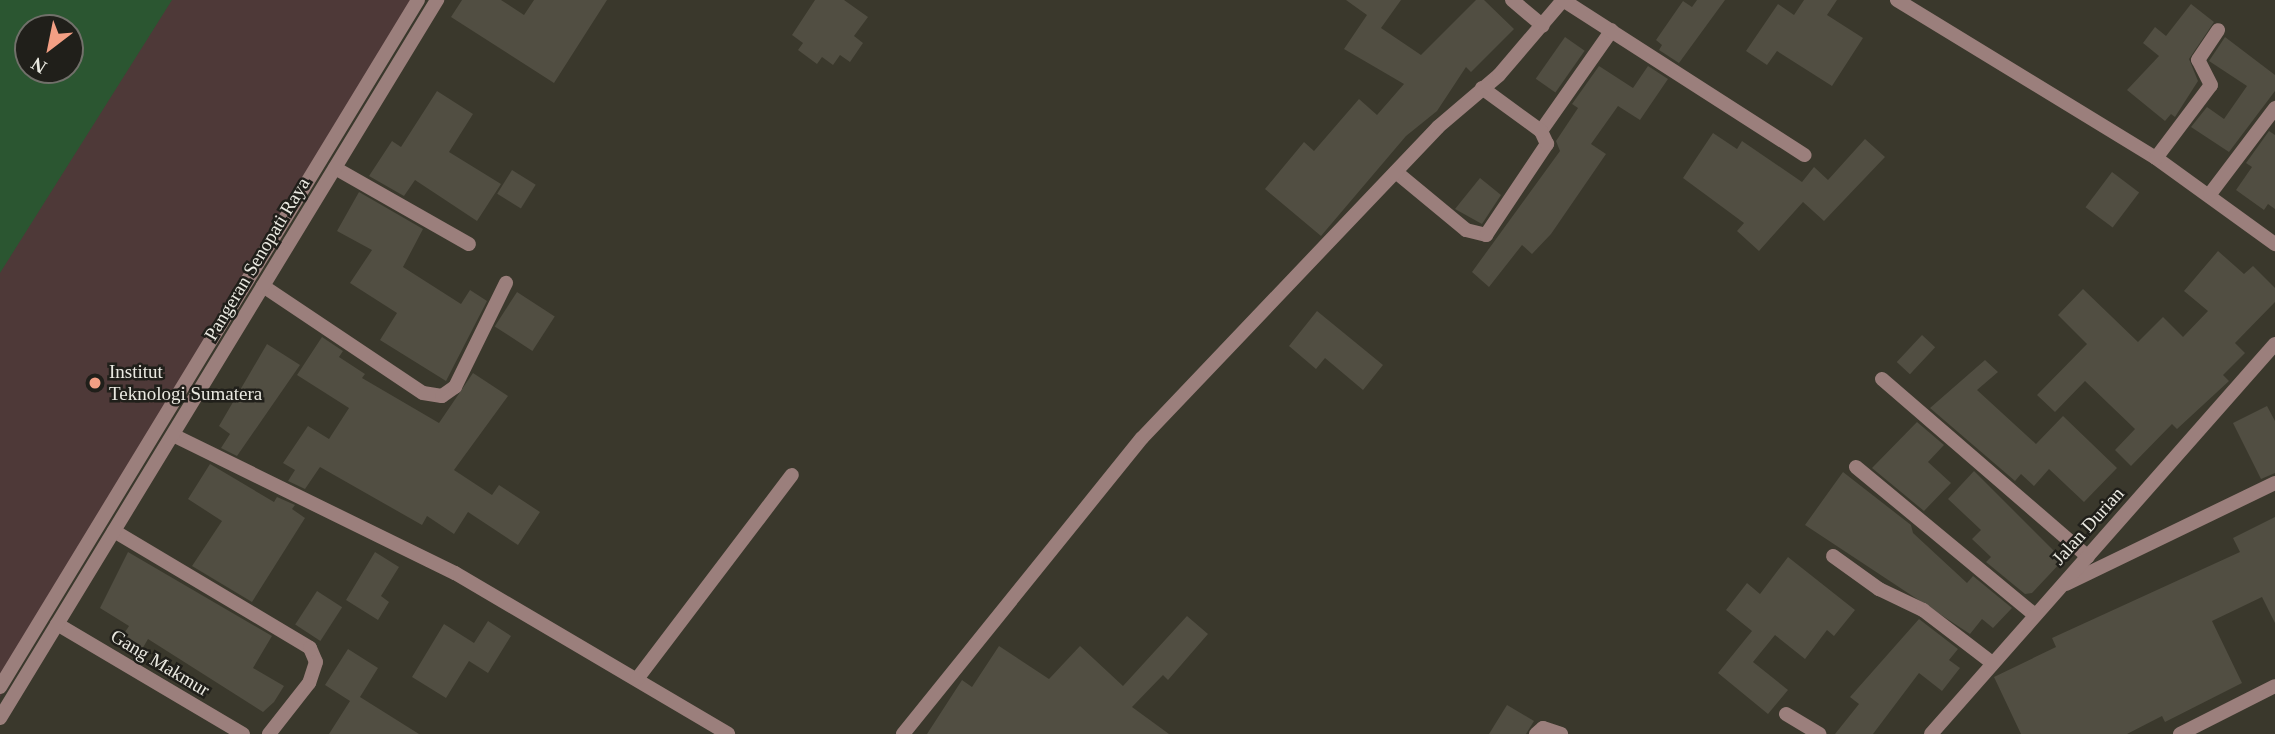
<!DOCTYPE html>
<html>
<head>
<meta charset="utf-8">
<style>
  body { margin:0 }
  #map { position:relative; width:2275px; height:734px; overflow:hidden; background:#3a382c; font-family:Georgia,serif }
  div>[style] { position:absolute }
  .education>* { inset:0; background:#4e3938 }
  .green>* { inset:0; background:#2b5631 }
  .building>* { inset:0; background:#514e42; transform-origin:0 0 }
  .minor>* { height:14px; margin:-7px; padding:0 7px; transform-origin:7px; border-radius:7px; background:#9b7f7c }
  .tertiary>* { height:14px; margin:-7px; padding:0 7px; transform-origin:7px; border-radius:7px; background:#9b7f7c }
  .dots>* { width:19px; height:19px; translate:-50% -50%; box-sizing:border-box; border:4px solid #201f1a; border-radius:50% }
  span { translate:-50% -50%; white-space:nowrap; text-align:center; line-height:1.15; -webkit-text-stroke:5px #201f1a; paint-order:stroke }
  .street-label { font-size:19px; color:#eae9e1 }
  .poi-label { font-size:19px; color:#eae9e1 }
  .left { translate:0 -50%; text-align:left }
  .north { position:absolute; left:14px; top:14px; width:70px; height:70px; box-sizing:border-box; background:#201f1a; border:2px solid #71706a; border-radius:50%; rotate:212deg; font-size:19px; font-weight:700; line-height:28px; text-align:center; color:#eae9e1 }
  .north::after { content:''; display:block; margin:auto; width:24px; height:32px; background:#f39f84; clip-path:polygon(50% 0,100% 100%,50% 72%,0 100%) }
</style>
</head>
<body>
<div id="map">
  <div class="education">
    <div style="clip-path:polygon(evenodd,0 0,423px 0,0 697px,0 0,28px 28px,70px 28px,70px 70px,28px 70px,28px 28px)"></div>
  </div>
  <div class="green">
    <div style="clip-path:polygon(evenodd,0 0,172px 0,0 273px,0 0,28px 28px,70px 28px,70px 70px,28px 70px,28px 28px)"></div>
  </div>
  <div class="building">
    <div style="clip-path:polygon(462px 0,501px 0,524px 15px,534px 0,607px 0,554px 83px,451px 17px)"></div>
    <div style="clip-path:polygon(815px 0,844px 0,868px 17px,854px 36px,863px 43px,850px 62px,840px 55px,833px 65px,822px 57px,817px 64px,798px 50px,803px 43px,792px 35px)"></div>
    <div style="clip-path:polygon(1346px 0,1401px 0,1381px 28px,1421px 55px,1476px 0,1484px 0,1514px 29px,1471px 72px,1466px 67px,1437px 111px,1406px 136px,1321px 236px,1265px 189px,1304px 142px,1314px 151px,1359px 99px,1377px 115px,1404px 84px,1344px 49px,1367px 15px)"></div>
    <div style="clip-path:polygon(1697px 0,1725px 0,1679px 63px,1659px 50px,1662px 45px,1656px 40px,1683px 1px,1692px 7px)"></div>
    <div style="clip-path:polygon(1804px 0,1837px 0,1827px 15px,1863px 38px,1832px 86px,1777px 51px,1767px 65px,1746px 51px,1778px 4px,1794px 15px)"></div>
    <div style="clip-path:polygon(2191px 4px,2214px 22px,2189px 59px,2198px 81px,2175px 117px,2171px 114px,2165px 121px,2127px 90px,2159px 56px,2143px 43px,2155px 27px,2166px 36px)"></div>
    <div style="left:1565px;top:37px;width:24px;height:51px;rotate:35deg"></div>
    <div style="clip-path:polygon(2225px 37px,2275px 75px,2275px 91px,2229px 152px,2191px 127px,2207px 107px,2224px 119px,2247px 86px,2209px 61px)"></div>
    <div style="clip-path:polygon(1599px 66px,1633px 88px,1648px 66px,1668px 79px,1640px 120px,1618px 106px,1591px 144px,1606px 154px,1551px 234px,1532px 254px,1522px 245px,1489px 287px,1472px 272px,1560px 151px,1556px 141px,1578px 108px,1572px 104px)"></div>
    <div style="clip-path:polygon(437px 91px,473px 114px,449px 152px,501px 184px,477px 221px,415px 180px,404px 196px,369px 176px,392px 141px,401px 147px)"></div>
    <div style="clip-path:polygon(2269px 131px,2275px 135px,2275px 209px,2268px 204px,2264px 210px,2236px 190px,2252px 167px,2246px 163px)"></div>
    <div style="clip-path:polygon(1713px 133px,1737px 149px,1742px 141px,1802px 182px,1814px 167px,1828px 180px,1865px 139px,1885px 157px,1824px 221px,1803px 202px,1759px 251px,1737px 231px,1744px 223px,1683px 178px)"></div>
    <div style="left:512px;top:170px;width:28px;height:28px;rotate:32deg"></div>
    <div style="left:2112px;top:172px;width:34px;height:44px;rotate:37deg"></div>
    <div style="clip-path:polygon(1480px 178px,1501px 195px,1482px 224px,1455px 209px)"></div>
    <div style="clip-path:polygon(359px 192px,423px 229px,403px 267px,461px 304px,470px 290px,487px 301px,446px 381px,380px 340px,397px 313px,350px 283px,372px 250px,337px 231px)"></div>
    <div style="clip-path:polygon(2218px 251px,2244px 274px,2253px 266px,2275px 288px,2275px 302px,2235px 343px,2245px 353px,2223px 375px,2229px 381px,2177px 429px,2172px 424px,2131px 466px,2115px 450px,2135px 429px,2085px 381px,2055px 412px,2037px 395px,2087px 344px,2058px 315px,2083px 289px,2138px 342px,2163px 317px,2183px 337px,2208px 311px,2184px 291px)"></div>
    <div style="left:517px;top:292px;width:45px;height:41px;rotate:33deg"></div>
    <div style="clip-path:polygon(1317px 311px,1383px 365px,1363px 390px,1325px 358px,1316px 369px,1289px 346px)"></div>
    <div style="left:1922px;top:335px;width:18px;height:37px;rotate:43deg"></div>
    <div style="clip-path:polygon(322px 337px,343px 351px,339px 357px,365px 374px,362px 378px,439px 423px,473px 373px,508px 396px,454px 470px,492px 495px,499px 485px,540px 512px,518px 545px,468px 512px,454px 534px,427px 516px,422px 525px,320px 467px,305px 489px,288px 481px,295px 470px,283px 463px,308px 426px,329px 439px,349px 408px,297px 375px)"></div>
    <div style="clip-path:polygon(267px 344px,300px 365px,237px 456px,221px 448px,230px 434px,219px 426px)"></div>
    <div style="clip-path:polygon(1985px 360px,1998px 372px,1977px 390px,2036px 444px,2063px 416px,2117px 468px,2084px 502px,2049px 469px,2034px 486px,2021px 474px,2015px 481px,1930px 408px)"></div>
    <div style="clip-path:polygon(2267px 406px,2275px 421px,2275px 473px,2261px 479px,2233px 423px)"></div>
    <div style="clip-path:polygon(1917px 422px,1944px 445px,1928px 462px,1951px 483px,1924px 511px,1872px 468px)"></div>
    <div style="clip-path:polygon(210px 464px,274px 502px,277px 497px,295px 505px,292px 509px,305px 518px,252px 602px,192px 566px,222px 521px,188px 499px)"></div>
    <div style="clip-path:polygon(1974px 471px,2063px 560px,2032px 593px,2025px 594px,1986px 562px,1991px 557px,1972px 539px,1981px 530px,1948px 499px)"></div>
    <div style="clip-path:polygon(1843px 472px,1911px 525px,1913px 533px,1967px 583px,1973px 576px,2012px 608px,1993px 628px,1982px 619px,1970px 634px,1805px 525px)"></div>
    <div style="clip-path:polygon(2275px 517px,2275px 623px,2262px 597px,2212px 621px,2242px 683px,2165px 722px,2162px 716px,2127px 734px,2021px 734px,1994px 677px,2056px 647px,2052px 638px,2240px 552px,2233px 538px)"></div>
    <div style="clip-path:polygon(128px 552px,272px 636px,253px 668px,284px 686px,274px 702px,263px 712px,148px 639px,141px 651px,121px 638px,129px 626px,100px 608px)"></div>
    <div style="clip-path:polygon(375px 552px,399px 567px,381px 596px,389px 602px,378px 620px,346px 600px)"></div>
    <div style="clip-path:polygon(1788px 557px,1855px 610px,1834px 636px,1827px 630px,1805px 659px,1775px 635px,1753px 662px,1788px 690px,1768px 714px,1718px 673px,1752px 631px,1726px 610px,1747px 583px,1760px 594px)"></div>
    <div style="left:317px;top:591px;width:30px;height:40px;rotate:33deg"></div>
    <div style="clip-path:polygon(1187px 616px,1208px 634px,1168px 680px,1163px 675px,1132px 707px,1169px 734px,927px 734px,962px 680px,972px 687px,999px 646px,1049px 679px,1080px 646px,1123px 686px)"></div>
    <div style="clip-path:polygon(1919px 619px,1958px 649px,1949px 660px,1960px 668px,1942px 691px,1919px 673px,1873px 734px,1835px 734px,1859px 704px,1850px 697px)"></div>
    <div style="clip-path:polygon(488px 621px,511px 636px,488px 673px,469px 661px,446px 698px,412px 677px,444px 624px,474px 643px)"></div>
    <div style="clip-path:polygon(348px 649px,378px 668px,360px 697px,419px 734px,329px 734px,350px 701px,325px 685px)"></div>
    <div style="clip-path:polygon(1507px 705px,1534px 721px,1526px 734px,1489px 734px)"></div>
  </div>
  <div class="minor">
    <div style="left:1512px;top:0;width:40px;rotate:40deg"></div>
    <div style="left:1897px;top:0;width:303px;rotate:31.4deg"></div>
    <div style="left:2156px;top:158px;width:147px;rotate:35.9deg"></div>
    <div style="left:1541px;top:131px;width:123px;rotate:-54.9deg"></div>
    <div style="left:2156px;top:158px;width:91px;rotate:-53deg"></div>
    <div style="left:2211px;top:85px;width:28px;rotate:-117deg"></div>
    <div style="left:2198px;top:60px;width:36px;rotate:-56deg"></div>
    <div style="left:335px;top:168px;width:154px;rotate:29.6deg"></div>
    <div style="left:1396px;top:172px;width:91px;rotate:39.6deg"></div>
    <div style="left:1466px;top:230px;width:21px;rotate:14deg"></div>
    <div style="left:1486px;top:235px;width:110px;rotate:-56.2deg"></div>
    <div style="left:1547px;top:144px;width:14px;rotate:-115deg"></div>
    <div style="left:1541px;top:131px;width:73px;rotate:-143.9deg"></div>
    <div style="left:2210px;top:194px;width:108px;rotate:-52.9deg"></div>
    <div style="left:263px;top:286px;width:192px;rotate:33.8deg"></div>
    <div style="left:423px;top:393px;width:19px;rotate:9deg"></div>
    <div style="left:442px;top:396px;width:16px;rotate:-35deg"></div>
    <div style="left:455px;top:387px;width:116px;rotate:-63.9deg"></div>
    <div style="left:1882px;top:379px;width:272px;rotate:40.8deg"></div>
    <div style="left:173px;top:435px;width:314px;rotate:26.1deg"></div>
    <div style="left:455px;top:573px;width:317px;rotate:30.5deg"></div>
    <div style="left:1856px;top:467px;width:231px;rotate:39.6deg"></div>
    <div style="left:114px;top:531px;width:228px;rotate:30.8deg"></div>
    <div style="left:310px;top:648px;width:15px;rotate:67deg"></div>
    <div style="left:316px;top:662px;width:22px;rotate:108deg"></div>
    <div style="left:309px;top:683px;width:65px;rotate:128.1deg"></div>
    <div style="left:1833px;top:556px;width:57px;rotate:35.7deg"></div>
    <div style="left:1879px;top:589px;width:49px;rotate:25.5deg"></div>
    <div style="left:1923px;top:610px;width:86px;rotate:37.4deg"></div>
    <div style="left:2066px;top:584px;width:232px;rotate:-25.8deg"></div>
    <div style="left:57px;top:624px;width:216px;rotate:30.6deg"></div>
    <div style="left:637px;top:679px;width:256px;rotate:-52.8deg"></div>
    <div style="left:1786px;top:714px;width:39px;rotate:31deg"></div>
    <div style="left:903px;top:734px;width:380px;rotate:-51.1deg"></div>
    <div style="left:1142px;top:438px;width:429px;rotate:-46.4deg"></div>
    <div style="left:1438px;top:127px;width:80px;rotate:-40.4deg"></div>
    <div style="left:1499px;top:75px;width:99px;rotate:-49.5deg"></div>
    <div style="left:1563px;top:0;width:287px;rotate:32.7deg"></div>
    <div style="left:1536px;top:734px;width:9px;rotate:-41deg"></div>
    <div style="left:1543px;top:728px;width:19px;rotate:18deg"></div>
    <div style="left:1931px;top:734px;width:520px;rotate:-48.59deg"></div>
  </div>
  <div class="tertiary">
    <div style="left:0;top:687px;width:804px;rotate:-58.68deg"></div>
    <div style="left:0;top:718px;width:841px;rotate:-58.67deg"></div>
    <div style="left:2180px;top:734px;width:106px;rotate:-26.8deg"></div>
  </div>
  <div class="dots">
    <div style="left:95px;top:383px;background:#f39f84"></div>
  </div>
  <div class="street-label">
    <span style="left:257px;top:259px;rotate:-59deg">Pangeran Senopati Raya</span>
    <span style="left:2088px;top:526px;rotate:-48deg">Jalan Durian</span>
    <span style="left:160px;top:663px;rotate:31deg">Gang Makmur</span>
  </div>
  <div class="poi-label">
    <span class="left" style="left:109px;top:383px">Institut<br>Teknologi Sumatera</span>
  </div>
  <div class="north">N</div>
</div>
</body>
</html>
